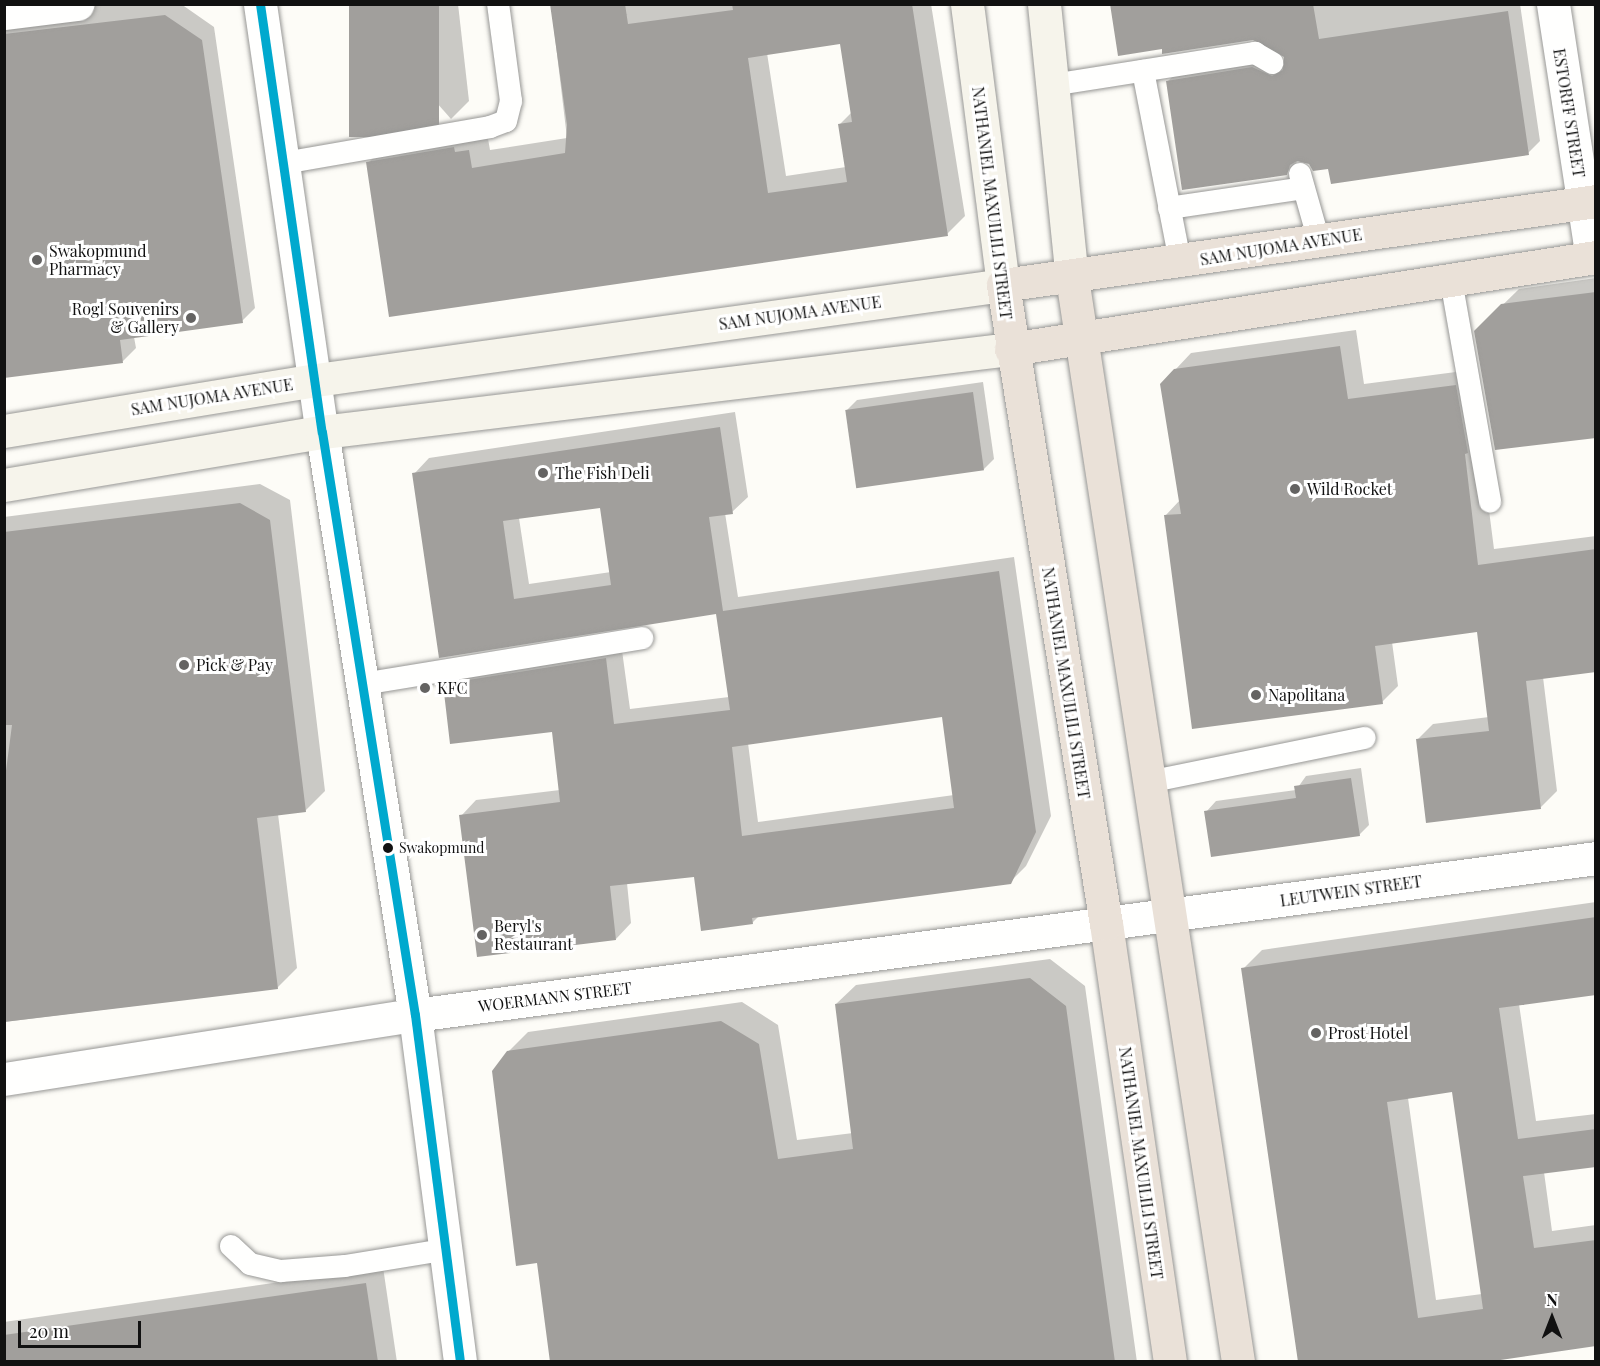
<!DOCTYPE html>
<html>
<head>
<meta charset="utf-8">
<style>
  body { margin:0 }
  #map { position:relative; width:1600px; height:1366px; overflow:hidden; background:#fdfcf7; font-family:"Playfair Display",serif }
  div>[style] { position:absolute }
  .shadow>* { inset:0; background:#0003 }
  .building>* { inset:0; background:#a19f9c; transform-origin:0 0 }
  .roads { filter:drop-shadow(0 0 2px #979795) drop-shadow(0 0 2px #979795) }
  .lane>* { height:22px; margin:-11px; padding:0 11px; transform-origin:11px; border-radius:11px; background:#fffffe }
  .street>* { height:33px; margin:-16.5px; padding:0 16.5px; transform-origin:16.5px; border-radius:16.5px; background:#fffffe }
  .secondary>* { height:33px; margin:-16.5px; padding:0 16.5px; transform-origin:16.5px; border-radius:16.5px; background:#f6f4eb }
  .highway>* { height:33px; margin:-16.5px; padding:0 16.5px; transform-origin:16.5px; border-radius:16.5px; background:#eae1d8 }
  .bus-1>* { height:9px; margin:-4.5px; padding:0 4.5px; transform-origin:4.5px; border-radius:4.5px; background:#00a9ce }
  .dots>* { width:16px; height:16px; translate:-50% -50%; box-sizing:border-box; border:3px solid #fff; border-radius:50% }
  span { translate:-50% -50%; white-space:nowrap; text-align:center; line-height:1.15; -webkit-text-stroke:6px #fff; paint-order:stroke }
  .bus-label { font-size:14px; color:#111 }
  .left { translate:0 -50%; text-align:left }
  .street-label { font-size:16px; color:#111 }
  .poi-label { font-size:16px; color:#111 }
  .right { translate:-100% -50%; text-align:right }
  .frame { position:absolute; inset:0; border:6px solid #111; pointer-events:none }
  .north { position:absolute; left:1522px; top:1288px; width:60px; height:60px; -webkit-text-stroke:4px #fff; paint-order:stroke; rotate:0deg; font-size:16px; font-weight:700; line-height:24px; text-align:center; color:#111 }
  .north::after { content:''; display:block; margin:auto; width:21px; height:27px; background:#111; clip-path:polygon(50% 0,100% 100%,50% 72%,0 100%) }
  .scale { position:absolute; left:18px; top:1321px; width:123px; height:27px; box-sizing:border-box; border:3px solid #111; border-top:0; padding-left:8px; font-size:18px; line-height:21px; white-space:nowrap; color:#111; -webkit-text-stroke:4px #fff; paint-order:stroke }
</style>
</head>
<body>
<div id="map">
  <div class="shadow">
    <div style="clip-path:polygon(95px 4px,181px 4px,214px 27px,255px 308px,242px 321px,134px 337px,136px 348px,123px 361px,4px 377px,4px 11px,19px 19px,94px 10px)"></div>
    <div style="clip-path:polygon(350px 4px,458px 4px,469px 101px,451px 119px)"></div>
    <div style="clip-path:polygon(evenodd,551px 4px,931px 4px,965px 216px,947px 234px,368px 163px,386px 145px,487px 133px,490px 150px,567px 138px,551px 4px,842px 42px,852px 112px,839px 125px,846px 167px,786px 176px,767px 53px,842px 42px)"></div>
    <div style="clip-path:polygon(1111px 4px,1520px 4px,1540px 141px,1528px 153px,1329px 167px,1298px 161px,1286px 173px,1168px 81px,1180px 69px,1265px 56px,1285px 65px,1286px 56px,1253px 38px,1163px 47px)"></div>
    <div style="clip-path:polygon(1593px 4px,1596px 4px,1596px 22px)"></div>
    <div style="clip-path:polygon(1596px 278px,1596px 436px,1475px 332px,1519px 289px)"></div>
    <div style="clip-path:polygon(1356px 330px,1364px 384px,1471px 370px,1494px 549px,1596px 536px,1596px 671px,1543px 677px,1557px 791px,1541px 807px,1417px 740px,1433px 724px,1489px 717px,1478px 631px,1392px 642px,1398px 686px,1382px 702px,1165px 516px,1180px 500px,1175px 370px,1191px 353px)"></div>
    <div style="clip-path:polygon(983px 382px,994px 459px,984px 469px,847px 410px,857px 400px)"></div>
    <div style="clip-path:polygon(evenodd,735px 412px,748px 497px,732px 512px,725px 513px,738px 597px,1014px 557px,1051px 816px,1026px 866px,1010px 882px,760px 915px,752px 923px,696px 876px,627px 883px,631px 923px,616px 939px,461px 816px,476px 800px,560px 790px,553px 730px,444px 685px,460px 669px,621px 643px,630px 709px,729px 697px,717px 612px,440px 656px,414px 474px,429px 458px,735px 412px,601px 507px,611px 572px,529px 584px,519px 518px,601px 507px,735px 412px,943px 715px,954px 795px,758px 822px,748px 743px,943px 715px)"></div>
    <div style="clip-path:polygon(260px 484px,290px 500px,325px 791px,305px 811px,278px 814px,297px 968px,277px 988px,4px 1022px,4px 517px)"></div>
    <div style="clip-path:polygon(1361px 768px,1369px 825px,1359px 835px,1206px 812px,1216px 801px,1296px 790px,1306px 776px)"></div>
    <div style="clip-path:polygon(evenodd,1596px 902px,1596px 1008px,1594px 994px,1519px 1004px,1536px 1121px,1596px 1114px,1596px 1165px,1544px 1172px,1552px 1231px,1596px 1225px,1596px 1345px,1300px 1362px,1243px 969px,1262px 950px,1596px 902px,1453px 1091px,1482px 1294px,1436px 1300px,1408px 1098px,1453px 1091px)"></div>
    <div style="clip-path:polygon(1050px 959px,1085px 986px,1137px 1362px,552px 1362px,508px 1052px,528px 1032px,742px 1002px,778px 1025px,797px 1140px,853px 1133px,836px 1004px,856px 985px)"></div>
    <div style="clip-path:polygon(383px 1267px,397px 1362px,4px 1362px,4px 1322px)"></div>
  </div>
  <div class="building">
    <div style="left:349px;top:4px;width:90px;height:133px"></div>
    <div style="clip-path:polygon(evenodd,550px 4px,625px 4px,628px 24px,733px 10px,732px 4px,912px 4px,948px 236px,389px 317px,366px 162px,454px 147px,455px 152px,469px 150px,472px 168px,565px 153px,567px 125px,550px 4px,840px 44px,852px 122px,838px 124px,847px 182px,768px 193px,748px 58px,840px 44px)"></div>
    <div style="clip-path:polygon(1110px 4px,1313px 4px,1319px 39px,1508px 11px,1529px 155px,1331px 184px,1328px 169px,1313px 171px,1309px 164px,1297px 161px,1290px 165px,1287px 175px,1182px 190px,1166px 81px,1252px 67px,1272px 76px,1283px 70px,1284px 57px,1253px 40px,1162px 54px,1162px 49px,1118px 56px)"></div>
    <div style="clip-path:polygon(165px 15px,202px 40px,243px 323px,120px 340px,123px 363px,4px 378px,4px 34px)"></div>
    <div style="clip-path:polygon(1596px 292px,1596px 438px,1495px 450px,1474px 331px,1501px 304px)"></div>
    <div style="clip-path:polygon(1340px 346px,1348px 399px,1456px 385px,1468px 453px,1465px 454px,1478px 565px,1596px 549px,1596px 672px,1526px 681px,1541px 809px,1426px 823px,1416px 739px,1489px 731px,1477px 632px,1375px 646px,1383px 704px,1192px 729px,1164px 515px,1181px 514px,1160px 384px,1174px 369px)"></div>
    <div style="left:973px;top:392px;width:79px;height:129px;rotate:82deg"></div>
    <div style="clip-path:polygon(evenodd,720px 427px,733px 514px,709px 517px,723px 611px,999px 571px,1036px 832px,1011px 884px,752px 918px,753px 924px,701px 931px,694px 877px,610px 886px,616px 940px,477px 957px,459px 815px,560px 802px,552px 732px,450px 744px,443px 684px,606px 658px,614px 724px,730px 710px,716px 614px,439px 658px,412px 473px,720px 427px,600px 508px,611px 585px,514px 599px,503px 521px,600px 508px,720px 427px,942px 717px,954px 808px,742px 836px,732px 747px,942px 717px)"></div>
    <div style="clip-path:polygon(240px 503px,270px 520px,306px 812px,257px 818px,278px 989px,4px 1022px,4px 786px,12px 725px,4px 725px,4px 532px)"></div>
    <div style="clip-path:polygon(1351px 778px,1360px 836px,1211px 857px,1204px 811px,1296px 798px,1294px 786px)"></div>
    <div style="clip-path:polygon(evenodd,1596px 917px,1596px 995px,1499px 1008px,1518px 1139px,1596px 1129px,1596px 1167px,1523px 1176px,1534px 1248px,1596px 1240px,1596px 1346px,1487px 1362px,1298px 1362px,1241px 968px,1596px 917px,1452px 1092px,1483px 1309px,1418px 1318px,1387px 1102px,1452px 1092px)"></div>
    <div style="clip-path:polygon(1030px 978px,1066px 1006px,1115px 1362px,550px 1362px,537px 1263px,516px 1266px,492px 1071px,507px 1051px,721px 1021px,759px 1044px,778px 1159px,853px 1149px,835px 1004px)"></div>
    <div style="clip-path:polygon(366px 1283px,378px 1362px,4px 1362px,4px 1335px)"></div>
  </div>
  <div class="roads">
    <div class="lane">
      <div style="left:1143px;top:71px;width:195px;rotate:79deg"></div>
      <div style="left:1052px;top:85px;width:206px;rotate:-9deg"></div>
      <div style="left:1255px;top:53px;width:20px;rotate:30deg"></div>
      <div style="left:284px;top:163px;width:209px;rotate:-9.9deg"></div>
      <div style="left:490px;top:127px;width:17px;rotate:-21deg"></div>
      <div style="left:506px;top:121px;width:21px;rotate:-76deg"></div>
      <div style="left:511px;top:101px;width:98px;rotate:-97.6deg"></div>
      <div style="left:1300px;top:174px;width:70px;rotate:74.2deg"></div>
      <div style="left:1169px;top:208px;width:136px;rotate:-8.4deg"></div>
      <div style="left:1451px;top:280px;width:225px;rotate:80deg"></div>
      <div style="left:362px;top:684px;width:284px;rotate:-9.3deg"></div>
      <div style="left:1148px;top:782px;width:221px;rotate:-11.5deg"></div>
      <div style="left:231px;top:1246px;width:26px;rotate:43deg"></div>
      <div style="left:250px;top:1264px;width:32px;rotate:13deg"></div>
      <div style="left:281px;top:1271px;width:64px;rotate:-4.5deg"></div>
      <div style="left:345px;top:1266px;width:99px;rotate:-9.3deg"></div>
    </div>
    <div class="street">
      <div style="left:260px;top:4px;width:432px;rotate:81.8deg"></div>
      <div style="left:322px;top:432px;width:590px;rotate:80.94deg"></div>
      <div style="left:415px;top:1015px;width:350px;rotate:82.6deg"></div>
      <div style="left:1553px;top:4px;width:257px;rotate:81.3deg"></div>
      <div style="left:4px;top:13px;width:74px;rotate:-7deg"></div>
      <div style="left:4px;top:1079px;width:416px;rotate:-8.9deg"></div>
      <div style="left:415px;top:1015px;width:1191px;rotate:-7.57deg"></div>
    </div>
    <div class="secondary">
      <div style="left:1044px;top:4px;width:275px;rotate:84.2deg"></div>
      <div style="left:4px;top:431px;width:316px;rotate:-9.3deg"></div>
      <div style="left:316px;top:380px;width:694px;rotate:-7.87deg"></div>
      <div style="left:1003px;top:285px;width:283px;rotate:-97.3deg"></div>
      <div style="left:4px;top:485px;width:322px;rotate:-9.5deg"></div>
      <div style="left:322px;top:432px;width:694px;rotate:-6.87deg"></div>
    </div>
    <div class="highway">
      <div style="left:1072px;top:278px;width:1097px;rotate:81.29deg"></div>
      <div style="left:1011px;top:349px;width:592px;rotate:-8.94deg"></div>
      <div style="left:1170px;top:1362px;width:443px;rotate:-98.3deg"></div>
      <div style="left:1106px;top:924px;width:647px;rotate:-99.16deg"></div>
      <div style="left:1003px;top:285px;width:599px;rotate:-8.06deg"></div>
    </div>
  </div>
  <div class="bus-1">
    <div style="left:260px;top:4px;width:432px;rotate:81.8deg"></div>
    <div style="left:322px;top:432px;width:590px;rotate:80.94deg"></div>
    <div style="left:415px;top:1015px;width:350px;rotate:82.6deg"></div>
  </div>
  <div class="dots">
    <div style="left:37px;top:260px;background:#646362"></div>
    <div style="left:191px;top:318px;background:#646362"></div>
    <div style="left:543px;top:473px;background:#646362"></div>
    <div style="left:1295px;top:489px;background:#646362"></div>
    <div style="left:184px;top:665px;background:#646362"></div>
    <div style="left:425px;top:688px;background:#646362"></div>
    <div style="left:1256px;top:695px;background:#646362"></div>
    <div style="left:388px;top:848px;background:#111"></div>
    <div style="left:482px;top:935px;background:#646362"></div>
    <div style="left:1316px;top:1033px;background:#646362"></div>
  </div>
  <div class="bus-label">
    <span class="left" style="left:399px;top:848px">Swakopmund</span>
  </div>
  <div class="street-label">
    <span style="left:1569px;top:113px;rotate:81deg">ESTORFF STREET</span>
    <span style="left:992px;top:203px;rotate:83deg">NATHANIEL MAXUILILI STREET</span>
    <span style="left:1281px;top:247px;rotate:-9deg">SAM NUJOMA AVENUE</span>
    <span style="left:800px;top:313px;rotate:-8deg">SAM NUJOMA AVENUE</span>
    <span style="left:212px;top:397px;rotate:-9deg">SAM NUJOMA AVENUE</span>
    <span style="left:1066px;top:683px;rotate:81deg">NATHANIEL MAXUILILI STREET</span>
    <span style="left:1351px;top:891px;rotate:-8deg">LEUTWEIN STREET</span>
    <span style="left:555px;top:997px;rotate:-7deg">WOERMANN STREET</span>
    <span style="left:1141px;top:1163px;rotate:82deg">NATHANIEL MAXUILILI STREET</span>
  </div>
  <div class="poi-label">
    <span class="left" style="left:49px;top:260px">Swakopmund<br>Pharmacy</span>
    <span class="right" style="left:179px;top:318px">Rogl Souvenirs<br>&amp; Gallery</span>
    <span class="left" style="left:555px;top:473px">The Fish Deli</span>
    <span class="left" style="left:1307px;top:489px">Wild Rocket</span>
    <span class="left" style="left:196px;top:665px">Pick &amp; Pay</span>
    <span class="left" style="left:437px;top:688px">KFC</span>
    <span class="left" style="left:1268px;top:695px">Napolitana</span>
    <span class="left" style="left:494px;top:935px">Beryl's<br>Restaurant</span>
    <span class="left" style="left:1328px;top:1033px">Prost Hotel</span>
  </div>
  <div class="frame"></div>
  <div class="north">N</div>
  <div class="scale">20 m</div>
</div>
</body>
</html>
